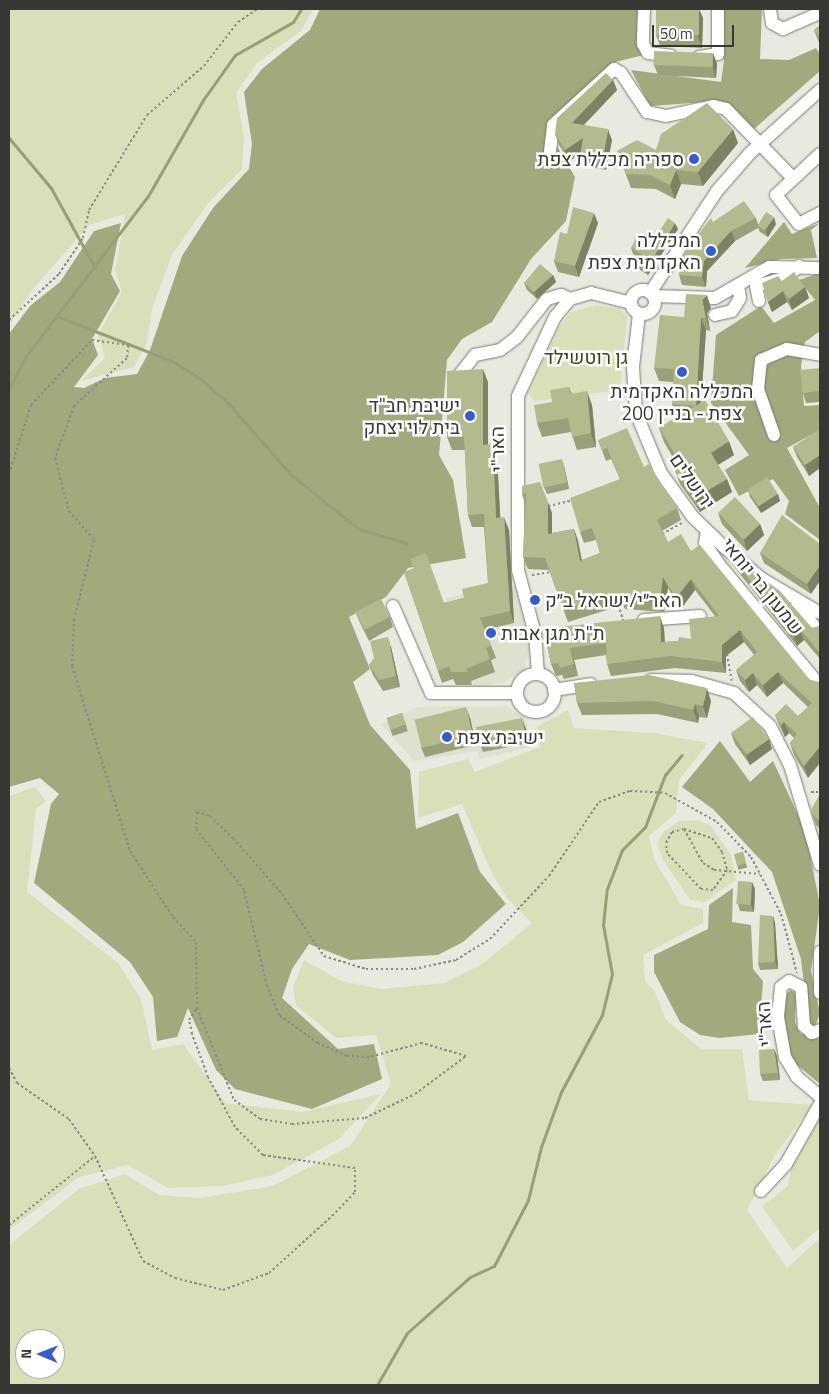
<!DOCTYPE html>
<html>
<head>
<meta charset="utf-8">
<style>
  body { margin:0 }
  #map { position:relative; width:829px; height:1394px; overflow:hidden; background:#e7eade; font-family:"Titillium Web",Heebo,sans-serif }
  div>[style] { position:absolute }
  .built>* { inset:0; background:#dde1ce }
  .green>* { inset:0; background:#d9e0b9 }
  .forest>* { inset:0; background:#a1a97d }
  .stream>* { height:3px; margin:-1.5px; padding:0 1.5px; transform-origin:1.5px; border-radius:1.5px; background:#979f74 }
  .path>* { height:2px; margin-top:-1px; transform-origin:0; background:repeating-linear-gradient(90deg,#898b83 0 2.5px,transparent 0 5px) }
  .roads { filter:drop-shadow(0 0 1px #797b71) drop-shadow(0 0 1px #797b71) }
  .minor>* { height:12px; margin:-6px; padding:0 6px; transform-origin:6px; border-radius:6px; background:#fff }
  .minor>.ring { margin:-6px; padding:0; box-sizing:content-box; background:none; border:12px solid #fff; border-radius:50% }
  .wall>* { inset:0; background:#99a07a; transform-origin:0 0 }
  .shaded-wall>* { inset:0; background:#7d8263 }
  .building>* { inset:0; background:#b2ba8e; transform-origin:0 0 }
  .dots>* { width:14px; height:14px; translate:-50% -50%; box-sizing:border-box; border:2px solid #fff; border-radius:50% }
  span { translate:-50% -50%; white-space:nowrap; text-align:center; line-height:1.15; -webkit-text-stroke:5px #fff; paint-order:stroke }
  .poi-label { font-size:19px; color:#373833 }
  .right { translate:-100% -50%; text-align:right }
  .left { translate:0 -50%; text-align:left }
  .park-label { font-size:19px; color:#3d4410 }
  .street-label { font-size:19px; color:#373833 }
  .frame { position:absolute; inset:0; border:10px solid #373833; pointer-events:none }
  .north { position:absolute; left:15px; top:1329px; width:50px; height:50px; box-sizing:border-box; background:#fff; border:1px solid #afafad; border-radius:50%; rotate:271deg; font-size:14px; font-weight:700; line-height:20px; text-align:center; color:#373833 }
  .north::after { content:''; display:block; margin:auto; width:18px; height:22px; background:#365bcb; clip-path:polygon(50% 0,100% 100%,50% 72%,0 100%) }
  .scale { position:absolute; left:652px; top:25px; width:82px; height:22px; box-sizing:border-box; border:2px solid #373833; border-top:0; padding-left:6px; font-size:15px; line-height:18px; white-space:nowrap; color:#373833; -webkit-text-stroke:4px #fff; paint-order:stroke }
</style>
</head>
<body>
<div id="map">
  <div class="built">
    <div style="clip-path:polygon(515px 585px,529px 645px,525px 669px,505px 682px,474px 687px,445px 598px)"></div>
    <div style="clip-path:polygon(506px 706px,526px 719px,532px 747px,479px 759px,478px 751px,414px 761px,381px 724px,417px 707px)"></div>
  </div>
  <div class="green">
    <div style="clip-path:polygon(9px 9px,313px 9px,301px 31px,257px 63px,236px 93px,244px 136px,242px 169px,208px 203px,172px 255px,152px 309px,147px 343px,134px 367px,81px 381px,105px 358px,98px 335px,122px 292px,115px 271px,125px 214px,89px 225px,32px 290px,9px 325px)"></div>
    <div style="clip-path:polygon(597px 305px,620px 309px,627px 317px,620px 390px,534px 401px,528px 393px,560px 326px,571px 312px)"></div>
    <div style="clip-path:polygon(evenodd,568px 710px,574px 728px,654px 733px,708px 743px,679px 780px,676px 813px,649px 836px,654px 859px,681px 905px,703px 909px,703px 923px,643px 955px,645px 981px,655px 992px,666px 1020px,701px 1049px,742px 1049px,749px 1100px,812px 1105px,775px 1155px,747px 1210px,787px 1268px,820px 1238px,820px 1385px,9px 1385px,9px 1245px,79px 1189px,125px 1174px,159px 1195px,201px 1198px,273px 1186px,350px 1146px,391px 1084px,376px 1035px,336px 1038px,296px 1005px,293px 987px,304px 960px,341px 981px,381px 989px,445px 983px,482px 964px,532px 923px,506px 897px,491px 871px,462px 804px,418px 818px,419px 772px,468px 759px,475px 772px,540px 747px,537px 727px,568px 710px,25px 1339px,55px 1339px,55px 1369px,25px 1369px,25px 1339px)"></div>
    <div style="clip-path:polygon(35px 787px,46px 801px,36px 809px,27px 892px,118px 963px,141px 999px,152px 1050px,183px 1044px,226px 1103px,302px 1112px,381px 1094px,339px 1139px,273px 1175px,222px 1186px,168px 1188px,128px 1165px,79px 1177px,9px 1230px,9px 796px)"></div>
    <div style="clip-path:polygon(698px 820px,711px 826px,731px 855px,736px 880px,705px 902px,690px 900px,663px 860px,657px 844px,663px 832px,679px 821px)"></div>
    <div style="clip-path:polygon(820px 1118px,820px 1228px,793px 1251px,762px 1206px,788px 1186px,793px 1159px)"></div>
  </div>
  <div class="forest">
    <div style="clip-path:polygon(320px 9px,647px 9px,644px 55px,615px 62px,546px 128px,575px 177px,566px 221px,531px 259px,492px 322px,462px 339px,447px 360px,439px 455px,453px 480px,466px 558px,408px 568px,386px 597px,349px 617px,370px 669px,353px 682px,370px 725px,410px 770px,416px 829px,458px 813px,480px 872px,506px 904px,463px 942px,438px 955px,350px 960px,309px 944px,292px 969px,282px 998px,338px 1049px,374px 1044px,382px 1079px,312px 1109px,235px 1089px,216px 1070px,188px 1008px,177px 1037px,157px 1041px,153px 997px,130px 962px,34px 883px,51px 804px,59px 794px,40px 778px,9px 787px,9px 334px,30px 306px,60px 282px,94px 231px,121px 223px,111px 274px,120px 291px,92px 339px,98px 355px,74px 387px,84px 388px,105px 378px,137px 374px,150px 350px,182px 256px,213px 208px,249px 169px,252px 144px,244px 92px,262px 69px,310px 30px)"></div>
    <div style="clip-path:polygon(714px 9px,762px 9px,760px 59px,789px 60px,816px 48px,820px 54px,820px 71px,753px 130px,720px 101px,650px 106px,631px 70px,721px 82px,724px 61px)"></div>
    <div style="clip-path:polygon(784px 222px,792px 234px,820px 223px,811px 230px,817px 258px,781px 259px,745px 268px)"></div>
    <div style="clip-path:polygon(820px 273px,820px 331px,805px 342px,801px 366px,804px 406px,820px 405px,820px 430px,787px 448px,820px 508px,820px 540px,785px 514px,789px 501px,773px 479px,739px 496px,725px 470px,749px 455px,711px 403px,716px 335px,761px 306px,774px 323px,815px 300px,799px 280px)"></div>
    <div style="clip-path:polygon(720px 741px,750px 782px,773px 761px,805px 830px,820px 905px,811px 971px,820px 1013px,815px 1027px,809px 1025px,801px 959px,772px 872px,713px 809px,682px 787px)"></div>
    <div style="clip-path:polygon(733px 888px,732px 922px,751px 925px,753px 969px,763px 981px,759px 1034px,720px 1038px,700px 1035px,680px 1022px,654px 972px,654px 955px,708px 929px,709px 905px)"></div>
    <div style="clip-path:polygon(791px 990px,796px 994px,795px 1022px,800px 1033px,820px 1039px,820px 1084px,796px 1064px,785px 1042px,784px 996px)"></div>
  </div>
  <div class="stream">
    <div style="left:9px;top:138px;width:65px;rotate:50deg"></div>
    <div style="left:51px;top:188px;width:91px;rotate:61.2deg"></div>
    <div style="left:59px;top:317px;width:121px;rotate:21.3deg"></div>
    <div style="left:172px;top:361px;width:31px;rotate:32deg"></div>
    <div style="left:198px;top:377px;width:41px;rotate:41.1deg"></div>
    <div style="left:229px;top:404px;width:94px;rotate:48.9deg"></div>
    <div style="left:291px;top:475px;width:87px;rotate:38.5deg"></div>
    <div style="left:359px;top:529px;width:49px;rotate:16.6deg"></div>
    <div style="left:9px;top:388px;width:36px;rotate:-62deg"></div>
    <div style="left:26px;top:356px;width:201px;rotate:-52.7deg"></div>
    <div style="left:148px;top:196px;width:111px;rotate:-60.2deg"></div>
    <div style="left:203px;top:100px;width:55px;rotate:-54.6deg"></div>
    <div style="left:235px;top:55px;width:67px;rotate:-29.6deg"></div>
    <div style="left:293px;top:22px;width:15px;rotate:-58deg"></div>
    <div style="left:377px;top:1385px;width:60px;rotate:-60deg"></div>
    <div style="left:407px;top:1333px;width:84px;rotate:-41.6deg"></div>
    <div style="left:470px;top:1277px;width:26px;rotate:-25deg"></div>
    <div style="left:494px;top:1266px;width:74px;rotate:-62.7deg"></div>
    <div style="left:528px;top:1200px;width:55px;rotate:-76.2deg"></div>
    <div style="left:541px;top:1147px;width:59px;rotate:-70deg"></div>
    <div style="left:561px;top:1092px;width:87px;rotate:-62deg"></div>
    <div style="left:602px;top:1015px;width:42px;rotate:-76.3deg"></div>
    <div style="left:612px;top:974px;width:50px;rotate:-100.4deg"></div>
    <div style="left:603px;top:925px;width:36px;rotate:-84deg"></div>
    <div style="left:607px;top:889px;width:42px;rotate:-69deg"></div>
    <div style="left:622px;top:850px;width:33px;rotate:-45deg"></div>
    <div style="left:645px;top:827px;width:56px;rotate:-69deg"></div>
    <div style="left:665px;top:775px;width:26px;rotate:-50deg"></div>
  </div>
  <div class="path">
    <div style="left:9px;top:320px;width:68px;rotate:-42.6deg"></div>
    <div style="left:59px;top:274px;width:43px;rotate:-56.3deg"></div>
    <div style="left:83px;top:238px;width:29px;rotate:-78deg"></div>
    <div style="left:89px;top:210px;width:111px;rotate:-58.6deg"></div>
    <div style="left:147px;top:115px;width:75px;rotate:-40.7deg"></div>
    <div style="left:204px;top:66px;width:56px;rotate:-52.3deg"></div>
    <div style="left:238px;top:22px;width:23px;rotate:-34deg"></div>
    <div style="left:9px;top:474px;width:72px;rotate:-72.3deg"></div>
    <div style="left:31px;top:405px;width:89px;rotate:-46.8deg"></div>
    <div style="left:92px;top:340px;width:36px;rotate:8deg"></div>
    <div style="left:128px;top:345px;width:13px;rotate:94deg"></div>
    <div style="left:127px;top:358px;width:72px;rotate:137.8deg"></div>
    <div style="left:74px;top:406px;width:55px;rotate:110.1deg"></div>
    <div style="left:55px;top:458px;width:55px;rotate:75.2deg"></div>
    <div style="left:69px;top:511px;width:38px;rotate:49deg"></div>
    <div style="left:94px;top:540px;width:81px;rotate:104.2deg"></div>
    <div style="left:74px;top:619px;width:47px;rotate:92.4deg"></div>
    <div style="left:72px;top:666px;width:194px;rotate:72.6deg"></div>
    <div style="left:130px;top:851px;width:79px;rotate:56.9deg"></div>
    <div style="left:173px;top:917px;width:34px;rotate:47deg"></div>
    <div style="left:196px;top:942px;width:66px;rotate:89.1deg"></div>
    <div style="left:197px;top:1008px;width:99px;rotate:68.1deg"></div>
    <div style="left:234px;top:1100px;width:32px;rotate:36deg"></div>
    <div style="left:260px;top:1119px;width:32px;rotate:9deg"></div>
    <div style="left:292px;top:1124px;width:73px;rotate:-4.7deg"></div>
    <div style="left:365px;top:1118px;width:55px;rotate:-25.6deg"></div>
    <div style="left:415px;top:1094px;width:64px;rotate:-36.7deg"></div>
    <div style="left:466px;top:1056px;width:46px;rotate:-163.5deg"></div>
    <div style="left:422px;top:1043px;width:55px;rotate:165.2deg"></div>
    <div style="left:369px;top:1057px;width:22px;rotate:-177deg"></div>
    <div style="left:347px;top:1056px;width:32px;rotate:-156deg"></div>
    <div style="left:318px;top:1043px;width:48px;rotate:-144.3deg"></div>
    <div style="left:279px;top:1015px;width:31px;rotate:-112deg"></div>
    <div style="left:267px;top:986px;width:99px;rotate:-103.5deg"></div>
    <div style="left:244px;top:890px;width:78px;rotate:-128.2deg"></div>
    <div style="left:196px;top:829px;width:17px;rotate:-87deg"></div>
    <div style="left:197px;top:812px;width:14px;rotate:17deg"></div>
    <div style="left:210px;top:816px;width:32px;rotate:44deg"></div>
    <div style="left:233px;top:838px;width:74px;rotate:48.8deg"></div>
    <div style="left:282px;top:894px;width:75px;rotate:55.9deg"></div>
    <div style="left:324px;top:956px;width:44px;rotate:17.2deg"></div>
    <div style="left:366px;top:969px;width:48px"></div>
    <div style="left:414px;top:969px;width:43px;rotate:-12.1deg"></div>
    <div style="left:456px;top:960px;width:40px;rotate:-32deg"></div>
    <div style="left:490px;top:939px;width:86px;rotate:-46.9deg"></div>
    <div style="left:549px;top:876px;width:89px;rotate:-56deg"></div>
    <div style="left:599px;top:802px;width:33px;rotate:-20deg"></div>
    <div style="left:630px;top:791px;width:35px;rotate:3deg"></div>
    <div style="left:665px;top:793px;width:60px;rotate:29.1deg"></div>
    <div style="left:717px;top:822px;width:49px;rotate:45.8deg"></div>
    <div style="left:751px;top:857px;width:64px;rotate:62.2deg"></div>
    <div style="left:781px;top:914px;width:61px;rotate:74.8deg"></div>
    <div style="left:548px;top:506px;width:26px;rotate:-13deg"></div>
    <div style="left:662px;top:534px;width:25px;rotate:-29deg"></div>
    <div style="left:532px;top:575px;width:20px;rotate:-9deg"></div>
    <div style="left:618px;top:605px;width:18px;rotate:71deg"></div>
    <div style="left:727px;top:654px;width:27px;rotate:80deg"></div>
    <div style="left:811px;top:792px;width:9px"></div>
    <div style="left:684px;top:829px;width:29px;rotate:18deg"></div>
    <div style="left:712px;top:838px;width:17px;rotate:54deg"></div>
    <div style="left:722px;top:852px;width:19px;rotate:74deg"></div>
    <div style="left:727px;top:870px;width:24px;rotate:125deg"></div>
    <div style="left:713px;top:890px;width:12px;rotate:-175deg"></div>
    <div style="left:701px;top:889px;width:50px;rotate:-133.4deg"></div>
    <div style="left:667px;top:853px;width:10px;rotate:-96deg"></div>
    <div style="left:666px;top:843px;width:13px;rotate:-61deg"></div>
    <div style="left:672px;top:832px;width:12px;rotate:-14deg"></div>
    <div style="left:684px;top:829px;width:39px;rotate:61deg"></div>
    <div style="left:703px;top:863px;width:13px;rotate:32deg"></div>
    <div style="left:714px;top:870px;width:46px;rotate:5deg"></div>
    <div style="left:9px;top:1068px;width:17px;rotate:62deg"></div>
    <div style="left:17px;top:1083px;width:63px;rotate:34.7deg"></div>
    <div style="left:69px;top:1119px;width:45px;rotate:54.9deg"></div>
    <div style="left:95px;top:1156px;width:115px;rotate:65.4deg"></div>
    <div style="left:143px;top:1261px;width:36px;rotate:28deg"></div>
    <div style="left:175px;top:1278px;width:49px;rotate:14deg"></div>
    <div style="left:223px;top:1290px;width:49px;rotate:-20.3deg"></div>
    <div style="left:269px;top:1273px;width:85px;rotate:-42.1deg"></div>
    <div style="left:332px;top:1216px;width:33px;rotate:-46deg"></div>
    <div style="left:355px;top:1192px;width:24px;rotate:-90deg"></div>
    <div style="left:355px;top:1168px;width:93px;rotate:-172deg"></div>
    <div style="left:263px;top:1155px;width:40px;rotate:-135deg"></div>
    <div style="left:235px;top:1127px;width:57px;rotate:-118.4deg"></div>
    <div style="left:208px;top:1077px;width:46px;rotate:-110.4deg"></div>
    <div style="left:192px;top:1034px;width:14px;rotate:-102deg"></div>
    <div style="left:189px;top:1020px;width:14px;rotate:-56deg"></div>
    <div style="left:9px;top:1225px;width:110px;rotate:-38.7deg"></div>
  </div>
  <div class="roads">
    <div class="minor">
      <div style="left:644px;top:9px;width:35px;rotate:92deg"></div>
      <div style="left:643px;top:44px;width:10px;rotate:61deg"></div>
      <div style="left:648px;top:53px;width:23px;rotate:7deg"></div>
      <div style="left:770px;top:9px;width:14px;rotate:82deg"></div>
      <div style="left:772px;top:23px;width:13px;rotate:29deg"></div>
      <div style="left:783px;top:29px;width:40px;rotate:-23.4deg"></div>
      <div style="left:699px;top:57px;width:19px;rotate:-9deg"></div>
      <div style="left:718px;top:54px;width:45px;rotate:-90deg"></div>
      <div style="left:550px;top:151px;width:26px;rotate:-83deg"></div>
      <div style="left:553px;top:125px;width:83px;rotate:-42.6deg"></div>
      <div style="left:614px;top:69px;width:8px;rotate:30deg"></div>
      <div style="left:621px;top:73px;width:47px;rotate:56.3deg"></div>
      <div style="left:647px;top:112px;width:19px;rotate:12deg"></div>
      <div style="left:666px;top:116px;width:49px;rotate:-11.8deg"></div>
      <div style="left:714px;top:106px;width:12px;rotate:14deg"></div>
      <div style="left:726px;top:109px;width:95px;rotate:45.9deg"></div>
      <div style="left:820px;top:154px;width:60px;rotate:137deg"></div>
      <div style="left:776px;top:195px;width:37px;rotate:52deg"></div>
      <div style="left:799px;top:224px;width:24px;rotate:-28deg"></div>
      <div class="ring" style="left:631px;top:290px;width:12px;height:12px"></div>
      <div style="left:650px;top:293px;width:122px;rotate:-56.7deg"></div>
      <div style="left:717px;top:191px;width:50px;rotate:-49deg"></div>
      <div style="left:750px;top:153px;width:94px;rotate:-42deg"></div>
      <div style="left:653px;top:296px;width:62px;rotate:1.8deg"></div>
      <div style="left:715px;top:298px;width:62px;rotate:-29.9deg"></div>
      <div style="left:769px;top:267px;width:51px;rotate:1.1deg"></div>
      <div style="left:759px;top:301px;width:15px;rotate:-101deg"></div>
      <div style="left:756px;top:286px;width:32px;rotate:-16deg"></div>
      <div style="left:787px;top:277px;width:16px;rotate:-43deg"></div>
      <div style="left:639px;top:314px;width:53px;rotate:96.5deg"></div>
      <div style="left:633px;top:367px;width:46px;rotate:86.3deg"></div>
      <div style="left:636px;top:413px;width:65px;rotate:67.4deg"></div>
      <div style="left:661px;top:473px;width:54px;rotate:54deg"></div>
      <div style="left:693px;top:517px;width:43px;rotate:44.1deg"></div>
      <div style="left:724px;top:547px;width:50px;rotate:40.1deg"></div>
      <div style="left:762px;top:579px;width:67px;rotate:30.4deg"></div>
      <div style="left:715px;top:315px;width:17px;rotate:-13deg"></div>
      <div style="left:732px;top:311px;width:15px;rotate:-58deg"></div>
      <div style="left:740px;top:298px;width:13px;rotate:-99deg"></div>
      <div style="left:457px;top:378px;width:29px;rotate:-52deg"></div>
      <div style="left:475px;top:355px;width:25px;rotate:-11deg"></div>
      <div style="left:500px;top:350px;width:21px;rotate:-37deg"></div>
      <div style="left:517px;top:337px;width:48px;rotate:-51.7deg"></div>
      <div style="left:547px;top:299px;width:15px;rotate:-16deg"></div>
      <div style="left:561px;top:295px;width:10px;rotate:24deg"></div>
      <div style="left:774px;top:435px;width:49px;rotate:-109.2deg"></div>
      <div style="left:758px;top:389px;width:29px;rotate:-84deg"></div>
      <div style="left:761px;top:360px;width:28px;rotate:-23deg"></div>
      <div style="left:787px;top:349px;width:34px;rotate:10deg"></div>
      <div style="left:707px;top:531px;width:12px;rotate:99deg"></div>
      <div style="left:705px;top:543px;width:24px;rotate:57deg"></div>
      <div style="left:718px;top:563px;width:160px;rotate:50.3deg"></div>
      <div style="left:797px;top:603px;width:38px;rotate:53deg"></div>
      <div style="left:393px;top:606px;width:95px;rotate:66.4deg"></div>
      <div style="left:431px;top:693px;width:86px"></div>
      <div style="left:644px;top:620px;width:56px;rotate:-4.1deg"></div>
      <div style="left:538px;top:674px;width:40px;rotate:-94.3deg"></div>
      <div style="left:535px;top:634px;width:66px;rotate:-104.9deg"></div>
      <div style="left:518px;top:570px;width:174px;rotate:-90deg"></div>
      <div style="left:518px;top:396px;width:87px;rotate:-64.9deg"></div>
      <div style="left:555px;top:317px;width:23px;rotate:-50deg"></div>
      <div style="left:570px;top:299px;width:22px;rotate:-16deg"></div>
      <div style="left:591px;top:293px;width:41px;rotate:14deg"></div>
      <div class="ring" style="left:517px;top:674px;width:26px;height:26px"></div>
      <div style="left:651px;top:680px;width:41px;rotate:1.4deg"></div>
      <div style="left:692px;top:681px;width:44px;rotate:15.9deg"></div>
      <div style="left:734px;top:693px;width:49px;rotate:42.5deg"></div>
      <div style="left:770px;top:726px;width:44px;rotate:62.9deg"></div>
      <div style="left:790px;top:765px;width:104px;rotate:73.3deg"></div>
      <div style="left:554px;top:690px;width:37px;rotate:-9deg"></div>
      <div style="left:820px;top:952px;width:41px;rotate:90deg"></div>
      <div style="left:820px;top:1030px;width:9px;rotate:159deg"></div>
      <div style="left:812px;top:1033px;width:11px;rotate:-139deg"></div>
      <div style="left:804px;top:1026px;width:39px;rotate:-94deg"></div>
      <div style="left:801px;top:987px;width:13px;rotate:-153deg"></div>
      <div style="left:789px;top:981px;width:10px;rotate:143deg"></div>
      <div style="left:781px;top:987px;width:30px;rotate:96deg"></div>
      <div style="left:778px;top:1017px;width:41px;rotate:80.1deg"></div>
      <div style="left:785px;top:1057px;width:23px;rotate:59deg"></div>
      <div style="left:797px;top:1077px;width:30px;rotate:40deg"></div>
      <div style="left:761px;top:1191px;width:37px;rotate:-47deg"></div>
      <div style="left:786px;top:1164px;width:69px;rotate:-60.5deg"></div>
    </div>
  </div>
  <div class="wall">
    <div style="clip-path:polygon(656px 9px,699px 9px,703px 18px,702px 48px,660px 46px,656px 35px)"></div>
    <div style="clip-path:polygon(820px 25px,820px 45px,814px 30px)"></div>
    <div style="clip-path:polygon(713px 53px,717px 64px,716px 78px,658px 75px,654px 65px)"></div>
    <div style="clip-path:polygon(613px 80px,617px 90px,584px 125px,612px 140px,606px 170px,584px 166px,580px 156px,581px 153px,569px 161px,559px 145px,555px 134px)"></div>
    <div style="clip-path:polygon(738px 143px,703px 186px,681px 184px,675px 199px,656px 189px,631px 188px,617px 151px,656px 150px)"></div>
    <div style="clip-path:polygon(756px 218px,758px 224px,776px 224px,768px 237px,760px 232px,758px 228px,735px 241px,707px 271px,706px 287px,682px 285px,679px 275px,713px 222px)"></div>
    <div style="clip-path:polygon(598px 223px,579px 277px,558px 272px,554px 261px,567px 234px)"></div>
    <div style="clip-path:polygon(678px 229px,648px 275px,640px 270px,637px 264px,641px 258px,633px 254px,631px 248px,650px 246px)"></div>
    <div style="clip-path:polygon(553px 275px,556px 282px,537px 299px,527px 290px,524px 283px)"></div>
    <div style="clip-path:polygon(782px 281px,805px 287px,809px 298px,792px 310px,787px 302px,772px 312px,768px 302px)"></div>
    <div style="clip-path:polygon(711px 308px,707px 313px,710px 331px,706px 330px,701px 403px,734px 455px,718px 465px,727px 479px,732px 492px,700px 512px,680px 484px,675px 470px,679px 468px,664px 442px,659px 428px,677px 417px,672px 404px,673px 382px,659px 381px,654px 368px,684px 317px)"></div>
    <div style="clip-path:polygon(820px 368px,820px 402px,806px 403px,803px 393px)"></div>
    <div style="clip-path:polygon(488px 382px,488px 445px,497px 457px,500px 517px,509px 530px,514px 623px,485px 630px,496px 658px,491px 660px,495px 672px,471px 681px,472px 685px,456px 685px,453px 679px,442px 683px,404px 572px,444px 603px,464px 598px,488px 583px,484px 527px,472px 527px,468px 515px,465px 450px,452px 450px,447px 437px)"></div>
    <div style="clip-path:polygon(569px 387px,572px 394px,592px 405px,596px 447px,577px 450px,571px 432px,542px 437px,537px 423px,552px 402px)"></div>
    <div style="clip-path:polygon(820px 422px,820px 468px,809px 476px,797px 457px,793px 447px,819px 430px,817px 424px)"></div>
    <div style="clip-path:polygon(598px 440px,644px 467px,677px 508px,681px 520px,662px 531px,668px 542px,691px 551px,810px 680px,818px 682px,808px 778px,794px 755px,790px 743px,794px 738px,789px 733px,785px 737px,780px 727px,775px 715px,798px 716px,808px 707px,783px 683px,767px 697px,757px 685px,749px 692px,740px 681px,736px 670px,754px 655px,744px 642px,726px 656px,726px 673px,675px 668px,611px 676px,607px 664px,606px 655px,574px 660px,578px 676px,564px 679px,562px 675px,556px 676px,551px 664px,544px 631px,664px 628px,665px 642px,678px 641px,691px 639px,715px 616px,695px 590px,680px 610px,668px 588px,664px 612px,625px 609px,623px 605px,568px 622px,549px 570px,528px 569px,523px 557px,525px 504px,522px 494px,522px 486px,552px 513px,552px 533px,574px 529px,578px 541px,582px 560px,600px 553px,596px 540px,584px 543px,580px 532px,620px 479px,611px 459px,606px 461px)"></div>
    <div style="clip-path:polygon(564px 466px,569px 489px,547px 494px,544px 487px)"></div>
    <div style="clip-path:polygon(748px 490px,778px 494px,780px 501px,761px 513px,750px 497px)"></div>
    <div style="clip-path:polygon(718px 513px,760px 524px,764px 535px,747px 551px,722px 524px)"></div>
    <div style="clip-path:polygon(820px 544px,811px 594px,764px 563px,760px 553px)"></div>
    <div style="clip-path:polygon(728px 553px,812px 628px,820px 626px,820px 659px,804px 640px,797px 646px,732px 564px)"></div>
    <div style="clip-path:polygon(356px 613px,390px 617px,393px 627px,369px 641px,360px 623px)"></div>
    <div style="clip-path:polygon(391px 647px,400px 687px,383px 691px,373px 675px,369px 665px)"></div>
    <div style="clip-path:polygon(574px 683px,711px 701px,707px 718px,699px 717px,698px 723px,657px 714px,582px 715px,577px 703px)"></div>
    <div style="left:402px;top:713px;width:19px;height:16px;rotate:72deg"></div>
    <div style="clip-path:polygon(470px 718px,476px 745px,425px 757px,421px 747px)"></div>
    <div style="clip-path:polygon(526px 729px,529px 743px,483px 752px,479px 742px)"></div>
    <div style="clip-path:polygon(731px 733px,772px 749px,750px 765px,735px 744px)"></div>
    <div style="clip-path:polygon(820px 794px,820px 829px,816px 825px,812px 814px)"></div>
    <div style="left:743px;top:852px;width:16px;height:9px;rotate:75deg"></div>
    <div style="clip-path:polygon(752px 882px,755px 889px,754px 912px,740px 911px,738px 904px)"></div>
    <div style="clip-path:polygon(773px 916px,775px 923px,778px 969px,760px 970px,758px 963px)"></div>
    <div style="clip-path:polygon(774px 1049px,777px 1056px,780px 1080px,763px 1081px,760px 1074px)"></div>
  </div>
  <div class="shaded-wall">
    <div style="clip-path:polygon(699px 9px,703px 18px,702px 48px,698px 38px)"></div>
    <div style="clip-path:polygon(713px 53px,717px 64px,716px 78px,713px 68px)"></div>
    <div style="clip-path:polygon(613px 80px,617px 90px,576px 133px,572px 123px)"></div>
    <div style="clip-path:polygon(608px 129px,612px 140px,606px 170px,603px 160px)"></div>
    <div style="clip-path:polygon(733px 129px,738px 143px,703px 186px,698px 172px)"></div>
    <div style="clip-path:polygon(583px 138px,587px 149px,569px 161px,565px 150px)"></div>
    <div style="clip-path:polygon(676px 170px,681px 184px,675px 199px,670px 185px)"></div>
    <div style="clip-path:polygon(594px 213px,598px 223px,579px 277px,575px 266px)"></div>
    <div style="clip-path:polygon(774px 217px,776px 224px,768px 237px,765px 230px)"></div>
    <div style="clip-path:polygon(675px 223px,678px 229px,648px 275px,646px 269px)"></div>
    <div style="clip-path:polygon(731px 231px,735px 241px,707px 271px,706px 287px,702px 277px,704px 261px)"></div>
    <div style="clip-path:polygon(553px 275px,556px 282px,537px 299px,534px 292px)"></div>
    <div style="clip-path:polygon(805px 287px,809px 298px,792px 310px,789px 299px)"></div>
    <div style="clip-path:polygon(783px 291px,787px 302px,772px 312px,768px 302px)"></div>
    <div style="clip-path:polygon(707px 295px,711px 308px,707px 313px,710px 331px,706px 318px,702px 300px)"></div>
    <div style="clip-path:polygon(701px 318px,706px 330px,700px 418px,696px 406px)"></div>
    <div style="clip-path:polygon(483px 369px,488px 382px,488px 457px,483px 445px)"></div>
    <div style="clip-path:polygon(587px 391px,592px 405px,596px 447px,591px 433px)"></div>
    <div style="clip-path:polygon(729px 441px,734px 455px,716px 466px,711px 453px)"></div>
    <div style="clip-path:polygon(493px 444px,497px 457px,501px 530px,496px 518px)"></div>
    <div style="clip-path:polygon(820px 455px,820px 468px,809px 476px,805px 465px)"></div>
    <div style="clip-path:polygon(562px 459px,564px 466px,569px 489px,567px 482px)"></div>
    <div style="clip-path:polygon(727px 479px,732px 492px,700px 512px,695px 498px)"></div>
    <div style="clip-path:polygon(778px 494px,780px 501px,761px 513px,758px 506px)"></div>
    <div style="clip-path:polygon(548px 502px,552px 513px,552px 545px,548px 534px)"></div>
    <div style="clip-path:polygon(504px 517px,509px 530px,514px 623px,510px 611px)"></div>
    <div style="clip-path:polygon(760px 524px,764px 535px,747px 551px,744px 540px)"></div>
    <div style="clip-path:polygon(574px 529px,578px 541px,584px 573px,580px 561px)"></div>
    <div style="clip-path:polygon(820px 565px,820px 581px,811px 594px,807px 584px)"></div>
    <div style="clip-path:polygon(663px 577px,668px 588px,664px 612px,660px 600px)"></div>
    <div style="clip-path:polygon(691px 579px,695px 590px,680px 610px,676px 598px)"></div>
    <div style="clip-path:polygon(660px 616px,664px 628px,665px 654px,661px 642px)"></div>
    <div style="clip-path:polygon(799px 628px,804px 640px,797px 646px,793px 634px)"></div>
    <div style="clip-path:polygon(740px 630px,744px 642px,726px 656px,726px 673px,722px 662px,722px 645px)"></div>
    <div style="clip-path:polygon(388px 637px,391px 647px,400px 687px,396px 676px)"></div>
    <div style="clip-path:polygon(570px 648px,574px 660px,578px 676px,574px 664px)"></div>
    <div style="clip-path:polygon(778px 672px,783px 683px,767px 697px,763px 685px)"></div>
    <div style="clip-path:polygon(753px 673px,757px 685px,749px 692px,745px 680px)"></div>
    <div style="clip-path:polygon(707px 688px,711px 701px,707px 718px,703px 706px)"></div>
    <div style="clip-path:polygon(695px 704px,699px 717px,698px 723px,693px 710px)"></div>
    <div style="clip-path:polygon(466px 707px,470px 718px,476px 745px,473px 735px)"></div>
    <div style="clip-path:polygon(522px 718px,526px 729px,529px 743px,525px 733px)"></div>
    <div style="clip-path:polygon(784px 722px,789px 733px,785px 737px,781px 725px)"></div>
    <div style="clip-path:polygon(769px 739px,772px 749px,750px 765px,746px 755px)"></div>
    <div style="clip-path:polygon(820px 746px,820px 763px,808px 778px,804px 766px)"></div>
    <div style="clip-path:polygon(752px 882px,755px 889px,754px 912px,751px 905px)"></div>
    <div style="clip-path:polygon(773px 916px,775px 923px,778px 969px,775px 962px)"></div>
    <div style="clip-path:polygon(774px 1049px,777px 1056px,780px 1080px,778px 1073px)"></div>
  </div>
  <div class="building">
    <div style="left:656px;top:9px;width:43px;height:26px"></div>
    <div style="clip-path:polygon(820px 25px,820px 38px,814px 30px)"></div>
    <div style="left:654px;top:51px;width:59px;height:14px;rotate:2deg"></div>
    <div style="clip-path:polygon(606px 73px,613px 80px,572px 123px,608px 129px,603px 160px,580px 156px,583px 138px,565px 150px,555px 134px,557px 118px)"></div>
    <div style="clip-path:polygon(707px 103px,733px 129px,698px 172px,676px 170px,670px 185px,650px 175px,626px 174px,617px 151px,637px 140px,656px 150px,661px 134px)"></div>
    <div style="clip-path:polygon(744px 201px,756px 218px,731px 231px,704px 261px,702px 277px,679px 275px,681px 257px,711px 218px,713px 222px)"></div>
    <div style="clip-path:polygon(573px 207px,594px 213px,575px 266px,554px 261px,560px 232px,567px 234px)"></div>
    <div style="left:766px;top:212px;width:9px;height:16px;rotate:32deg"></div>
    <div style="clip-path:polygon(668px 218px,675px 223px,646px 269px,637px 264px,643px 255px,631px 248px,636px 238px,650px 246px)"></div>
    <div style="clip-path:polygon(540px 264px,553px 275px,534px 292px,524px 283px)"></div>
    <div style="clip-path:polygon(794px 272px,805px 287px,789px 299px,783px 291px,768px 302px,762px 283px,778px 276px,782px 281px)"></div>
    <div style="clip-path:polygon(686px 294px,707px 295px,702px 300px,706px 318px,701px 318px,696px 406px,672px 404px,674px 369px,654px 368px,660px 315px,684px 317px)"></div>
    <div style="clip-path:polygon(820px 368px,820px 391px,803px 393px,800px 370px)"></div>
    <div style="clip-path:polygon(483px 369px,483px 445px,493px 444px,496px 518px,504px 517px,510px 611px,480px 618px,491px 646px,486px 648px,490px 659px,466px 669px,468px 672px,451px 672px,449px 666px,438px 671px,404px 572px,414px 568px,410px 559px,426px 553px,444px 603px,464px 598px,462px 589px,488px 583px,484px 514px,468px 515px,464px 437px,447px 437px,447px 371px)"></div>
    <div style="clip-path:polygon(569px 387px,570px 394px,587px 391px,591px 433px,572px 437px,568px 418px,537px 423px,534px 405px,552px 402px,550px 390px)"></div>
    <div style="clip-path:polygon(705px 400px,729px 441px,711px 453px,727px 479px,695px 498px,675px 470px,682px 466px,659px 428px)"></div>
    <div style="clip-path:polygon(820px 422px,820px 455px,805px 465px,793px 447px,820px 429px,817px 424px)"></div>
    <div style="clip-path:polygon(627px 428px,644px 467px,649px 464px,677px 508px,657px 520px,668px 542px,681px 534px,691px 551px,700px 545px,810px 680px,818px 682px,820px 680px,820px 746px,804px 766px,790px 743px,797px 734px,784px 722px,781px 725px,775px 715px,786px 704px,798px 716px,812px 703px,778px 672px,763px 685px,753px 673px,745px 680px,736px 670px,757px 652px,740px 630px,722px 645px,722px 662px,670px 656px,607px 664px,606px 643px,570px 648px,574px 664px,560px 668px,558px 663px,551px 664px,544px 631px,550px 628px,660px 616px,661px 642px,678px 641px,679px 637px,691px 639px,689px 619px,719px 616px,691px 579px,676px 598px,663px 577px,660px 600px,621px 598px,619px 593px,564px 610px,545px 558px,523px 557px,526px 493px,522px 494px,522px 486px,540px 482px,548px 502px,548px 534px,574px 529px,580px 561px,600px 553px,592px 528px,580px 532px,570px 498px,620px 479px,607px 448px,602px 450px,598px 440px)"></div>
    <div style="left:562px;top:459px;width:24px;height:24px;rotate:78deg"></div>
    <div style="left:767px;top:477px;width:20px;height:23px;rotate:57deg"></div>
    <div style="left:735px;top:497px;width:37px;height:23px;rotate:47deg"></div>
    <div style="clip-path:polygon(782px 515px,820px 544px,820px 565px,807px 584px,760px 553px)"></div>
    <div style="clip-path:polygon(728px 553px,780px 591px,812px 628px,820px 626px,820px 653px,799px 628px,793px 634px)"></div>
    <div style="left:381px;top:599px;width:20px;height:29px;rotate:63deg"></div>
    <div style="clip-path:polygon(388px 637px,396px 676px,379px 680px,369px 665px,374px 658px,370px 641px)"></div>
    <div style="clip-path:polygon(650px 675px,707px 688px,703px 706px,695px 704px,693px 710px,653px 701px,577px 703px,574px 683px)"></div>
    <div style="left:466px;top:707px;width:29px;height:53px;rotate:76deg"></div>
    <div style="left:402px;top:713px;width:12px;height:16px;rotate:70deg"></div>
    <div style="left:753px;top:717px;width:27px;height:27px;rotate:54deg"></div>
    <div style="left:522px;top:718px;width:15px;height:47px;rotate:79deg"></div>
    <div style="clip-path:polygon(820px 794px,820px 821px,812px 814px,812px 808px)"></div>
    <div style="left:743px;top:852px;width:12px;height:9px;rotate:76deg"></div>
    <div style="left:738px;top:881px;width:14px;height:23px;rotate:4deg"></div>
    <div style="clip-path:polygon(760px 915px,773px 916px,775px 962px,758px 963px)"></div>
    <div style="clip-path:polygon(774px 1049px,778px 1073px,760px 1074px,759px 1050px)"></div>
  </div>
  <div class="dots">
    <div style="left:694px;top:159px;background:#365bcb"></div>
    <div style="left:711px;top:251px;background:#365bcb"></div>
    <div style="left:682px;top:372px;background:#365bcb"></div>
    <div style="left:470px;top:416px;background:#365bcb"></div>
    <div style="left:535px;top:600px;background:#365bcb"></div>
    <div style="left:491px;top:633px;background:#365bcb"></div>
    <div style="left:447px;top:737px;background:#365bcb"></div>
  </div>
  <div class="poi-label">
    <span class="right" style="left:684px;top:159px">ספריה מכללת צפת</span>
    <span class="right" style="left:701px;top:251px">המכללה<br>האקדמית צפת</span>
    <span style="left:682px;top:402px">המכללה האקדמית<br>צפת - בניין 200</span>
    <span class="right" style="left:460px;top:416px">ישיבת חב"ד<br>בית לוי יצחק</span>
    <span class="left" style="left:545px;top:600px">האר״י/ישראל ב״ק</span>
    <span class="left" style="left:501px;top:633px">ת"ת מגן אבות</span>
    <span class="left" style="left:457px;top:737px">ישיבת צפת</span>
  </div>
  <div class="park-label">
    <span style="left:586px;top:357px">גן רוטשילד</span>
  </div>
  <div class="street-label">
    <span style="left:497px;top:449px;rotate:-91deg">האר"י</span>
    <span style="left:693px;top:481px;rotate:55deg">ירושלים</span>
    <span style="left:763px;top:586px;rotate:51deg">שמעון בר יוחאי</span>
    <span style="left:764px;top:1024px;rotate:-94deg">האר"י</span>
  </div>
  <div class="frame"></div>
  <div class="north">N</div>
  <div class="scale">50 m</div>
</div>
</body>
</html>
